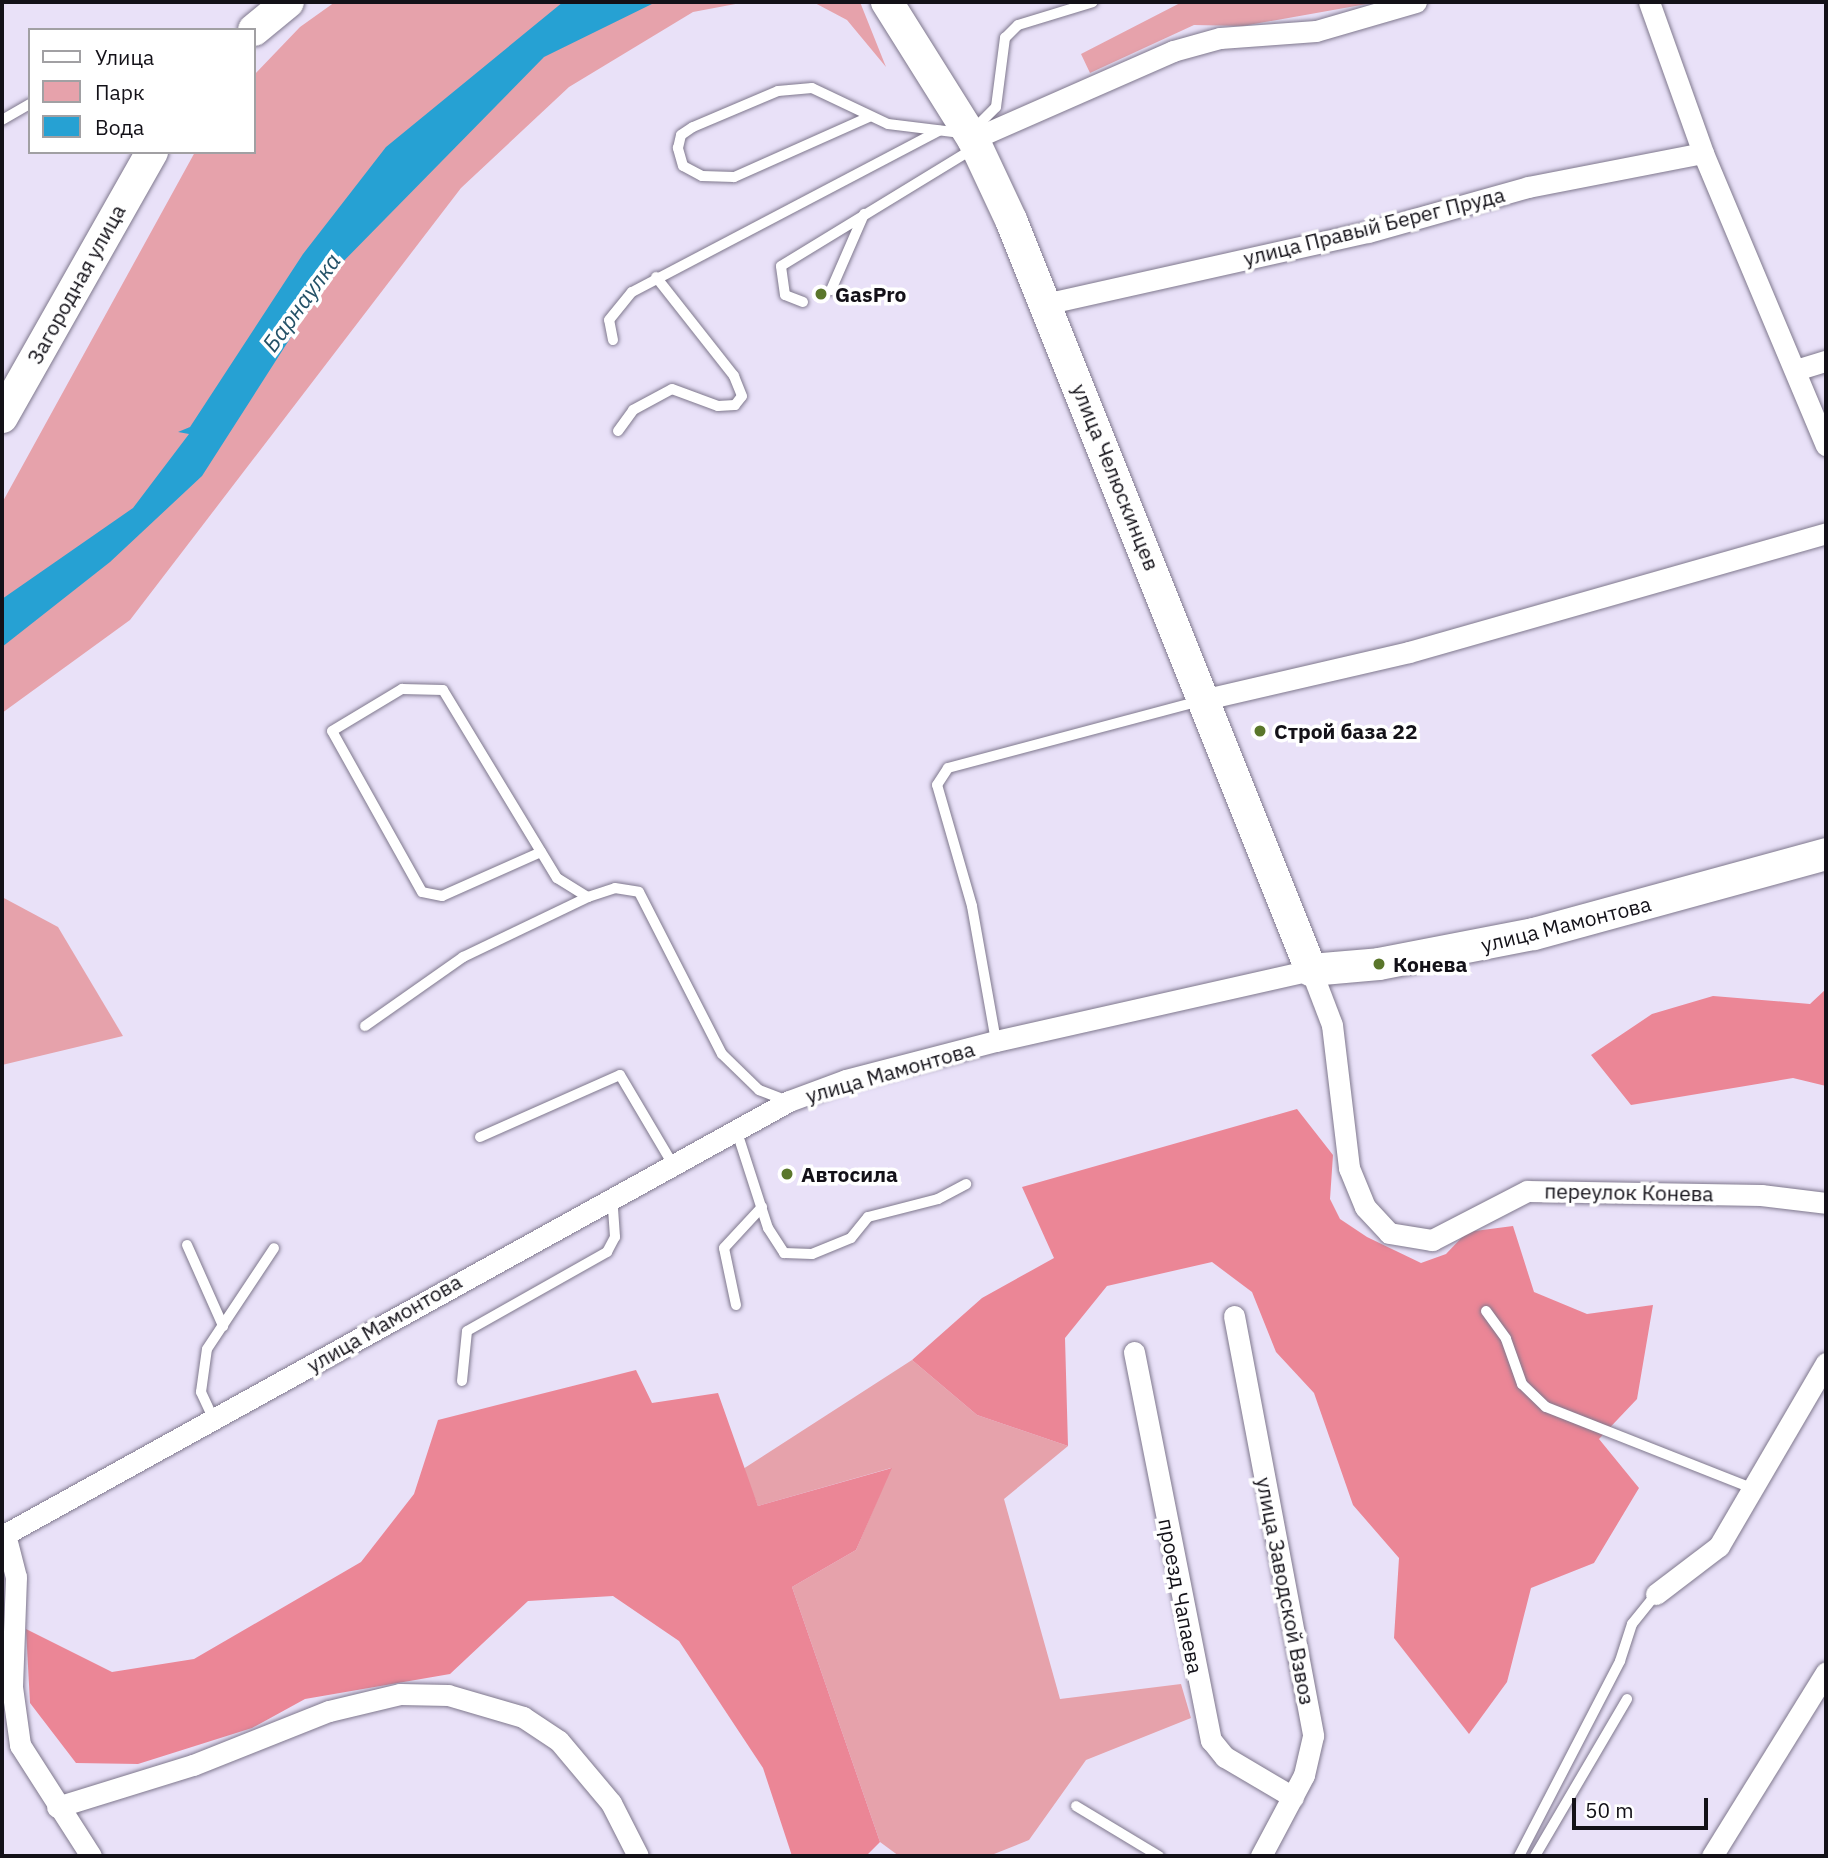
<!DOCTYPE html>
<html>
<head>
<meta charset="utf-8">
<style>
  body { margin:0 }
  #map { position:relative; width:1828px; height:1858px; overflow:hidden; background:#e9e1f8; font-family:"IBM Plex Sans",sans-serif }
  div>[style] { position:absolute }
  .green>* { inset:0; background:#e6a2ab }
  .forest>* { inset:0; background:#eb8696 }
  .water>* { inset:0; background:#26a1d3 }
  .roads { filter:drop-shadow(0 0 2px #7f788d) drop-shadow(0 0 2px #7f788d) }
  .service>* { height:10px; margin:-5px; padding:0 5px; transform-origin:5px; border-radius:5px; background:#fff }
  .minor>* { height:21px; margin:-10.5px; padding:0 10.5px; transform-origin:10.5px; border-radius:10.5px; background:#fff }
  .secondary>* { height:32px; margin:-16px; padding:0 16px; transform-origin:16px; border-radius:16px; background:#fff }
  .dots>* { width:19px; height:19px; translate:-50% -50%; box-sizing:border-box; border:4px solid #fff; border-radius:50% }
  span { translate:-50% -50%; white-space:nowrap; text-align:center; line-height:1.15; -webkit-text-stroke:7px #fff; paint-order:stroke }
  .street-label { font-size:21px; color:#131118 }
  .poi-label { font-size:21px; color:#131118; font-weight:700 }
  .left { translate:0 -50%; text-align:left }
  .water-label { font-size:23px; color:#245268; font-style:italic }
  .frame { position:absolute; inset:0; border:4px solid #131118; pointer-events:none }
  .legend { position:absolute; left:28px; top:28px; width:228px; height:126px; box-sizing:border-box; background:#fff; border:2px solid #a1a0a3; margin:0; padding:9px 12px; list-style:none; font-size:21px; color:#131118 }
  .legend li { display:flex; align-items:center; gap:14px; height:35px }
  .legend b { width:35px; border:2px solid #a1a0a3 }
  .scale { position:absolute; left:1572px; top:1798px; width:136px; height:32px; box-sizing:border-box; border:4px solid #131118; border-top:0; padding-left:9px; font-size:21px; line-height:24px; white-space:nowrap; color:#131118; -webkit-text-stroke:5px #fff; paint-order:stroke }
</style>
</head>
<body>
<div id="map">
  <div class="green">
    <div style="clip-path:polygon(335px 2px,746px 2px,693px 12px,569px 87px,461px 188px,130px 620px,2px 713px,2px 503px,195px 152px,254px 152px,254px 75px,300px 27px)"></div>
    <div style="clip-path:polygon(813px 2px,860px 2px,886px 67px,847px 20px)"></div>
    <div style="clip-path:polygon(1182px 2px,1378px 2px,1243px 26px,1194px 25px,1090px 73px,1081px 54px)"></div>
    <div style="clip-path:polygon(2px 897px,58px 927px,123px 1036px,2px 1065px)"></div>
    <div style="clip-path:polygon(912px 1360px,977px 1415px,1068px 1446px,1004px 1499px,1060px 1699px,1181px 1684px,1191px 1718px,1086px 1760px,1029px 1840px,989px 1856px,899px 1856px,880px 1842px,792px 1587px,856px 1550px,891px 1468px,758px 1506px,743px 1469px)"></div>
  </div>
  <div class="forest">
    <div style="clip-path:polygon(1826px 989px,1826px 1086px,1793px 1078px,1631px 1105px,1591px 1055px,1652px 1014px,1713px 996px,1810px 1004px)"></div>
    <div style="clip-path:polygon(1297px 1109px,1333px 1155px,1330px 1199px,1340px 1219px,1367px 1237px,1421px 1263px,1446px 1254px,1467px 1232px,1513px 1226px,1534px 1292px,1587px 1314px,1653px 1305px,1637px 1399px,1599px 1439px,1639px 1488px,1594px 1563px,1531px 1588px,1507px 1682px,1469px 1734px,1394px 1638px,1399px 1558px,1353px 1505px,1314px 1393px,1276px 1352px,1252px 1292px,1212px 1262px,1107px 1286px,1065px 1338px,1068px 1446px,977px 1415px,912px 1360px,982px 1298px,1054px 1258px,1022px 1187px)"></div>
    <div style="clip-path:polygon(636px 1370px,652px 1403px,718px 1393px,758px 1506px,892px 1468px,856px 1550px,792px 1587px,880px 1842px,866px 1856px,792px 1856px,763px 1768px,679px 1641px,613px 1596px,528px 1601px,450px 1674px,305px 1699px,252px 1728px,138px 1764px,76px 1763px,30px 1703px,26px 1629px,112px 1672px,194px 1659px,361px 1562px,414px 1494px,438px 1420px)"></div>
  </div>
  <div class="water">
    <div style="clip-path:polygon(563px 2px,656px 2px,544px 57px,332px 273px,202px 476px,110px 562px,2px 647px,2px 599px,133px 508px,189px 434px,178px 432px,190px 427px,303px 254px,386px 147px)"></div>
  </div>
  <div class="roads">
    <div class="service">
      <div style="left:869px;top:117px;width:148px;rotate:156deg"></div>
      <div style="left:734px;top:177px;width:32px;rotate:-178deg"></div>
      <div style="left:702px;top:176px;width:21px;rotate:-152deg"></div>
      <div style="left:683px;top:166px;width:19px;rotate:-106deg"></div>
      <div style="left:678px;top:148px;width:13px;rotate:-77deg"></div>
      <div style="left:681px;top:135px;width:14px;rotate:-34deg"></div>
      <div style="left:693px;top:127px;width:92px;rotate:-23deg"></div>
      <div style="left:778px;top:91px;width:34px;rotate:-5deg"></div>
      <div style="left:812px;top:88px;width:84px;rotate:25.3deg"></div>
      <div style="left:888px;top:124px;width:82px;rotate:7deg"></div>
      <div style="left:969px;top:134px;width:38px;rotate:-45deg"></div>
      <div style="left:996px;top:107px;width:70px;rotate:-82.6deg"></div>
      <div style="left:1005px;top:38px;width:18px;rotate:-45deg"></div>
      <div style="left:1018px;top:25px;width:78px;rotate:-17deg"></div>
      <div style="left:2px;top:120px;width:32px;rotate:-30deg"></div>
      <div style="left:831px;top:290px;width:83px;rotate:-66.5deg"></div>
      <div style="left:803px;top:302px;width:19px;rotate:-159deg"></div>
      <div style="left:785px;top:295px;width:29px;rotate:-98deg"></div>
      <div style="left:781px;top:266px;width:226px;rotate:-31.4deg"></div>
      <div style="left:613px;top:340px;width:20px;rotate:-101deg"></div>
      <div style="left:609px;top:320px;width:36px;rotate:-51deg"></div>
      <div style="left:632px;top:292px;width:347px;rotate:-27.7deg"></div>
      <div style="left:618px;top:431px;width:26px;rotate:-54deg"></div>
      <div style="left:633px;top:410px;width:44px;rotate:-28.3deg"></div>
      <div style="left:672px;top:389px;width:49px;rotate:20.3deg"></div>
      <div style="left:718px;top:406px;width:17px;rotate:-3deg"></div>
      <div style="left:735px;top:405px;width:11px;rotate:-52deg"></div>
      <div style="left:742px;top:396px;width:22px;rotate:-112deg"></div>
      <div style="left:734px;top:376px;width:126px;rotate:-128.2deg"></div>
      <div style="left:541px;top:852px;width:108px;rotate:156deg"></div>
      <div style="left:442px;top:896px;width:20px;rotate:-169deg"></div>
      <div style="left:422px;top:892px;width:184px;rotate:-119.2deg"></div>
      <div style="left:332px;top:731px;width:82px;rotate:-31deg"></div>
      <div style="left:402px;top:689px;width:41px;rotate:1.4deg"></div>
      <div style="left:443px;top:690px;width:220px;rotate:58.8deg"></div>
      <div style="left:557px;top:878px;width:36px;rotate:32deg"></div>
      <div style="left:588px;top:897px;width:28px;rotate:-18deg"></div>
      <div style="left:615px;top:888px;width:24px;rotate:9deg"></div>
      <div style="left:639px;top:892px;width:182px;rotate:62.9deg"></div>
      <div style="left:722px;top:1054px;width:52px;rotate:44.2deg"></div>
      <div style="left:759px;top:1090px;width:30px;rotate:21deg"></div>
      <div style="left:365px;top:1026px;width:120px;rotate:-35.1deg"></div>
      <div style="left:463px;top:957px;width:139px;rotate:-25.6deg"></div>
      <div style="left:996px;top:1041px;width:137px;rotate:-100.1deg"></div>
      <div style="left:972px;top:906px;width:126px;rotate:-106.1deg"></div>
      <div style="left:937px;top:785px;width:20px;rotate:-57deg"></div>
      <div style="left:948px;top:768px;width:260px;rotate:-14.9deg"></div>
      <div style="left:736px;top:1129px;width:104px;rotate:72.1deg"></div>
      <div style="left:768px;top:1228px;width:30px;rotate:57deg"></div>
      <div style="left:784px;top:1253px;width:28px;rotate:2deg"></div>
      <div style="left:812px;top:1254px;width:42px;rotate:-22.3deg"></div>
      <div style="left:851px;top:1238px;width:27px;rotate:-51deg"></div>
      <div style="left:868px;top:1217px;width:72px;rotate:-14.4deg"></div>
      <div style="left:938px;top:1199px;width:32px;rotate:-28deg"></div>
      <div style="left:480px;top:1137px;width:153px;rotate:-23.9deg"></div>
      <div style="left:620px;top:1075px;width:102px;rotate:59.4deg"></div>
      <div style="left:187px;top:1245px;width:89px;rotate:66deg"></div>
      <div style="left:736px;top:1305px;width:58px;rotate:-101.9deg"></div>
      <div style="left:724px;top:1248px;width:56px;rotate:-47.2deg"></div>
      <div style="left:1486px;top:1311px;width:34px;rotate:54deg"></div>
      <div style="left:1506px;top:1339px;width:48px;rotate:70.4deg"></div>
      <div style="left:1522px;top:1384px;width:33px;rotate:44deg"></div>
      <div style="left:1546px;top:1407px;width:221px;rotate:21.5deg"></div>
      <div style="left:462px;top:1381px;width:50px;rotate:-84.3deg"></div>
      <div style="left:467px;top:1331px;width:161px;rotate:-29.4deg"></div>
      <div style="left:607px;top:1252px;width:17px;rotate:-62deg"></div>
      <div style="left:615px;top:1237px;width:39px;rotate:-94deg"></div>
      <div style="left:214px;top:1420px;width:31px;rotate:-115deg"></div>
      <div style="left:201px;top:1392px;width:43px;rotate:-82.1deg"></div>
      <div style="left:207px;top:1349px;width:121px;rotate:-56.4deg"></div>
      <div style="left:1076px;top:1806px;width:97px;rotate:31.1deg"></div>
      <div style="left:1519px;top:1856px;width:220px;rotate:-62.6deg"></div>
      <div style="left:1620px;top:1661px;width:39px;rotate:-72deg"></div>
      <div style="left:1632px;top:1624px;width:38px;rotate:-51deg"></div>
      <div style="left:1535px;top:1856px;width:182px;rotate:-59.6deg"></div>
    </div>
    <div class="minor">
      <div style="left:1649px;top:2px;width:160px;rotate:70.3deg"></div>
      <div style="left:1703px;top:153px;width:317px;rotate:67.2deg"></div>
      <div style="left:973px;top:139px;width:219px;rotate:-23.7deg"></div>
      <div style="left:1173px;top:51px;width:49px;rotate:-15.5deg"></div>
      <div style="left:1220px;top:38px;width:96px;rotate:-4.2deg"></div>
      <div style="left:1316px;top:31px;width:104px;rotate:-16.2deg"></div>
      <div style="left:1045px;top:304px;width:331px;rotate:-12.6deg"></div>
      <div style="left:1368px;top:232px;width:166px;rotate:-15.7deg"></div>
      <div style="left:1528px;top:187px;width:178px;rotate:-11deg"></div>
      <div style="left:1799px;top:369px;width:28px;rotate:-17deg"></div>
      <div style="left:1206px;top:699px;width:208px;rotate:-13deg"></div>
      <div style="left:1409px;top:652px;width:434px;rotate:-15.9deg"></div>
      <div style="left:1234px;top:1316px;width:427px;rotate:79.3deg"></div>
      <div style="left:1313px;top:1736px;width:40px;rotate:103deg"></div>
      <div style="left:1304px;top:1775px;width:92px;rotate:118deg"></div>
      <div style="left:1134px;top:1352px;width:396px;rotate:78.8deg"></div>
      <div style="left:1211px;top:1740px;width:22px;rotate:51deg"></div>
      <div style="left:1225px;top:1757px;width:79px;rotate:30.5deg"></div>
      <div style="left:5px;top:1534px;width:44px;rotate:75.7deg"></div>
      <div style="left:16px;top:1577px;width:110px;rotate:92.1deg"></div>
      <div style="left:12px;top:1687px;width:59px;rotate:82.1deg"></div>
      <div style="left:20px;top:1745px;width:132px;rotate:57.4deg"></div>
      <div style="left:2px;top:1536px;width:899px;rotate:-28.93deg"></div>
      <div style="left:789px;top:1101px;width:61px;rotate:-20.2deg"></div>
      <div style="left:846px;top:1080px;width:155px;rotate:-14.6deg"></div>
      <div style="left:996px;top:1041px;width:323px;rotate:-12.7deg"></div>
      <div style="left:1311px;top:970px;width:59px;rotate:69.1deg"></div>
      <div style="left:1332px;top:1025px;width:144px;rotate:83.2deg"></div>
      <div style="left:1349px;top:1168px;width:42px;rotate:67.7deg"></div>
      <div style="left:1365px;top:1207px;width:35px;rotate:47deg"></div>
      <div style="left:1389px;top:1233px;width:44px;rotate:9.2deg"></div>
      <div style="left:1432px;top:1240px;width:107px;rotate:-27.3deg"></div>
      <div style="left:1527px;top:1191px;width:234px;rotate:1deg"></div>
      <div style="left:1761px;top:1195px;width:65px;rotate:7deg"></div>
      <div style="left:1656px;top:1594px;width:79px;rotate:-37.3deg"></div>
      <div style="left:1719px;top:1546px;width:212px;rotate:-59.7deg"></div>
      <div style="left:57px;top:1807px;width:142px;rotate:-17.2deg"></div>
      <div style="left:193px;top:1765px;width:146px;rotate:-21.7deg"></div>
      <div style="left:329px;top:1711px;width:73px;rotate:-13.5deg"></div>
      <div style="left:400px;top:1694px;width:48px;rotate:1.2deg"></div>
      <div style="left:448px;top:1695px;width:78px;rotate:16.3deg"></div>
      <div style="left:523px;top:1717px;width:43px;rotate:33.7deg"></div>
      <div style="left:559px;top:1741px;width:81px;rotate:50deg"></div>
      <div style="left:611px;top:1803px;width:59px;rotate:63deg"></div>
      <div style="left:1712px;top:1856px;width:216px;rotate:-58.2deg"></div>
    </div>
    <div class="secondary">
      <div style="left:887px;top:2px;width:162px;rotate:57.9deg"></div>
      <div style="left:973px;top:139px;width:89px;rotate:64.9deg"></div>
      <div style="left:1011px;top:220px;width:808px;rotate:68.2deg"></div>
      <div style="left:1311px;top:970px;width:68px;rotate:-5deg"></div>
      <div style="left:1379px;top:964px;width:158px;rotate:-11deg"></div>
      <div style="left:1534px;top:934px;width:303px;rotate:-15.3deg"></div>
      <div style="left:254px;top:30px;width:44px;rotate:-39.5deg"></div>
      <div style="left:2px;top:417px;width:305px;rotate:-60.5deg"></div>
    </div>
  </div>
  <div class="dots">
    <div style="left:821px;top:294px;background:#5a762b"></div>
    <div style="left:1260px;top:731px;background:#5a762b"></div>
    <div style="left:1379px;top:964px;background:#5a762b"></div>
    <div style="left:787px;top:1174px;background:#5a762b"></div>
  </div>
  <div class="street-label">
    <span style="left:1374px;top:226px;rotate:-14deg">улица Правый Берег Пруда</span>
    <span style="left:76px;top:284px;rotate:-61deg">Загородная улица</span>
    <span style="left:1116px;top:477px;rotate:68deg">улица Челюскинцев</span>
    <span style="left:1566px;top:924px;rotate:-14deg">улица Мамонтова</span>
    <span style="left:890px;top:1072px;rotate:-16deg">улица Мамонтова</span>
    <span style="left:1629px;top:1192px;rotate:1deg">переулок Конева</span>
    <span style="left:384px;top:1323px;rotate:-30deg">улица Мамонтова</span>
    <span style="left:1286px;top:1591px;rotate:79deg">улица Заводской Взвоз</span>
    <span style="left:1181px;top:1596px;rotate:79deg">проезд Чапаева</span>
  </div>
  <div class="poi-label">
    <span class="left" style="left:835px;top:294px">GasPro</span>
    <span class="left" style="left:1274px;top:731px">Строй база 22</span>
    <span class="left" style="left:1393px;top:964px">Конева</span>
    <span class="left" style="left:801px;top:1174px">Автосила</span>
  </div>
  <div class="water-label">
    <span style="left:301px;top:302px;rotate:-54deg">Барнаулка</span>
  </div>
  <div class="frame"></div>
  <ul class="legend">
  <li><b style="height:9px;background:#fff"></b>Улица</li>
  <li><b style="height:19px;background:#e6a2ab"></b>Парк</li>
  <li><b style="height:19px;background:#26a1d3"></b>Вода</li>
  </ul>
  <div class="scale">50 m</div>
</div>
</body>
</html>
